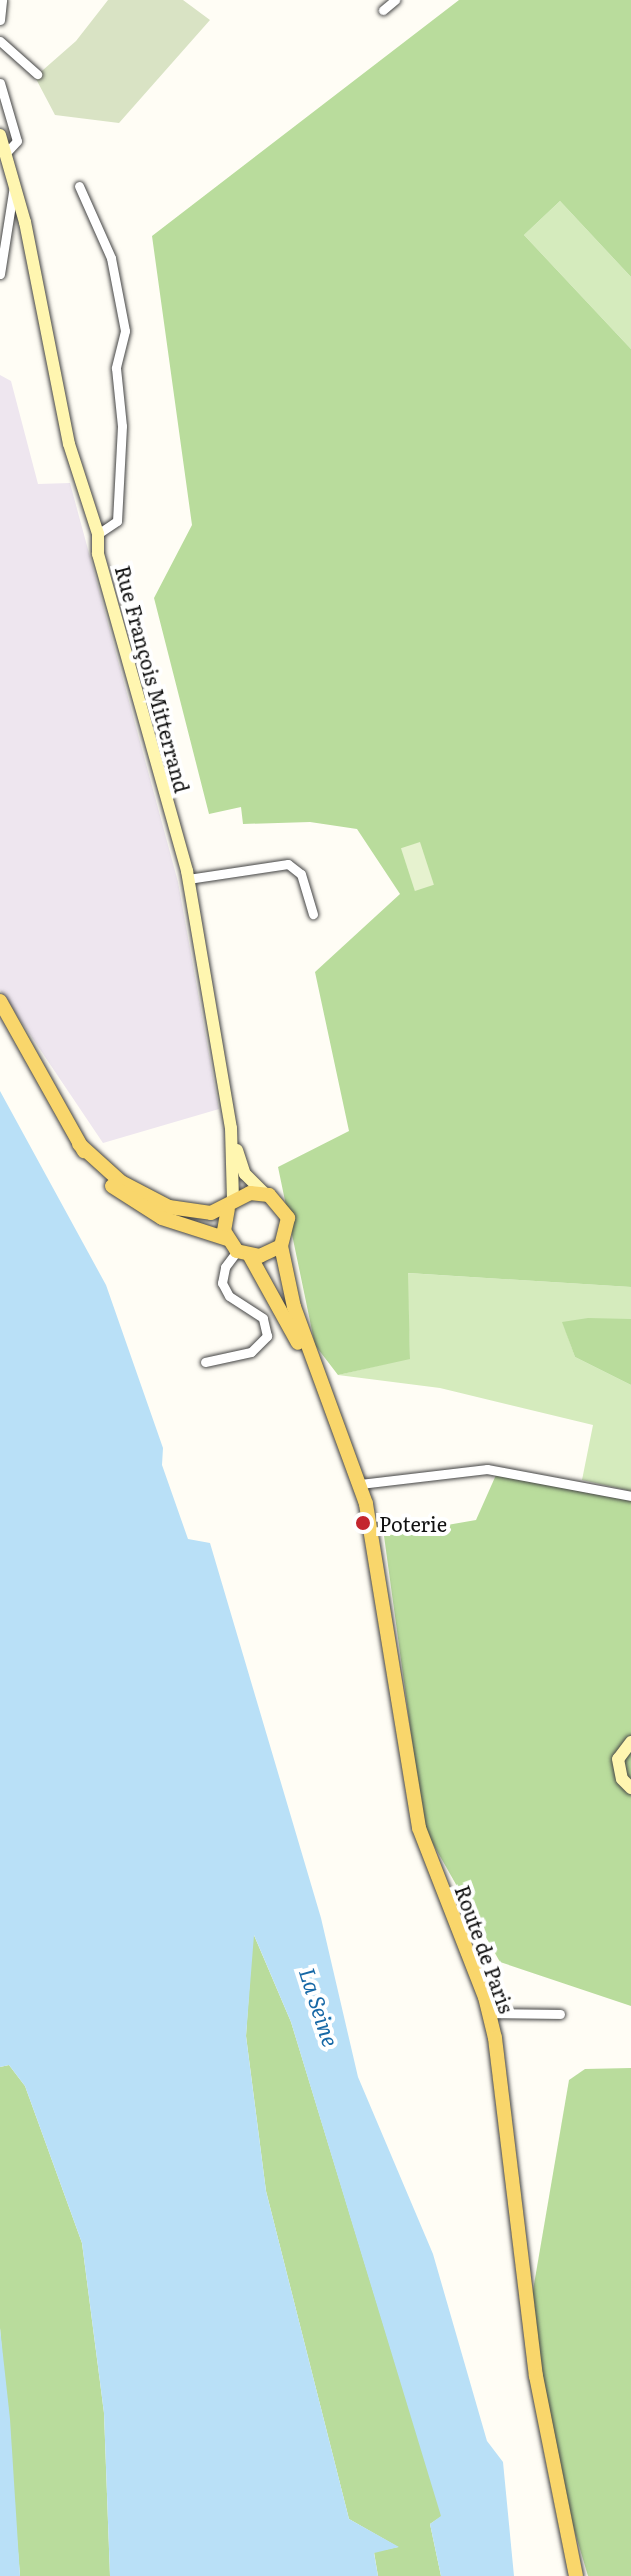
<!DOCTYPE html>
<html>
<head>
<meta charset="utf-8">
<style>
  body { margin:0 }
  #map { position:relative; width:631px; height:2576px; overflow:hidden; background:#fffdf5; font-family:Literata,serif }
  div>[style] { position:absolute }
  .industrial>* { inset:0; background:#eee6ef }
  .green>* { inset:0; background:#d5ebbd }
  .forest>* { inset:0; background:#b9dc9c }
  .cemetery>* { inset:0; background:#d9e3c4 }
  .pitch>* { inset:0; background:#e6f2cf; transform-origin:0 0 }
  .water>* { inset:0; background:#b9e0f7 }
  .roads { filter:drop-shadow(0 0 2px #444) drop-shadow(0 0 2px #444) }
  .street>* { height:9px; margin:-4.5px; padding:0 4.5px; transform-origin:4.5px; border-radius:4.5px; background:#fff }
  .secondary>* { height:12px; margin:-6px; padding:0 6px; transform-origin:6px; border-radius:6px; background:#fff6b0 }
  .primary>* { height:14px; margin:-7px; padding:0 7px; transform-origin:7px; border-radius:7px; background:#f9d66b }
  .dots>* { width:22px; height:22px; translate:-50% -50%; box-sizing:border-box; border:4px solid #fff; border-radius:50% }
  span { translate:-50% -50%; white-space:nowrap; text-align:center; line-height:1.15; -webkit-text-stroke:8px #fff; paint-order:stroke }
  .street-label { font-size:20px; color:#111 }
  .poi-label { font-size:20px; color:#111 }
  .left { translate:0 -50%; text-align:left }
  .water-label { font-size:22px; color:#1768a6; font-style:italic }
</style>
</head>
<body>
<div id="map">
  <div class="industrial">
    <div style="clip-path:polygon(0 375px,11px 381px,38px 484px,70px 483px,178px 882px,219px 1109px,103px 1143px,0 990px)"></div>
  </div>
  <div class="green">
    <div style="clip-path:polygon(560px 201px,631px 277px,631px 349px,524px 235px)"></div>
    <div style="clip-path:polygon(407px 1273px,631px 1287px,631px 1319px,563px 1323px,575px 1357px,631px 1385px,631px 1491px,582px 1480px,593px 1425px,440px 1388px,338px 1375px,410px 1358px)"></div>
  </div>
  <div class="forest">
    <div style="clip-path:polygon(459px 0,631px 0,631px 277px,560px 201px,524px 235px,631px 349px,631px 1287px,408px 1273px,410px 1359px,338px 1375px,315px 1345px,278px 1167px,349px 1131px,315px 972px,400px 894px,357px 829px,310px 822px,243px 824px,241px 807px,209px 814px,154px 598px,192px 525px,152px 236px)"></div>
    <div style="clip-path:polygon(588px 1318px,631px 1319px,631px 1385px,575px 1357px,562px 1322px)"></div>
    <div style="clip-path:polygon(496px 1475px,631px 1501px,631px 2006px,500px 1962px,424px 1828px,384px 1536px,476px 1520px)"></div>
    <div style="clip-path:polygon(253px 1933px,291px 2022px,442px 2516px,430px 2524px,441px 2576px,378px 2576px,374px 2552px,398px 2547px,349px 2519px,266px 2191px,246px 2036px)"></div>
    <div style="clip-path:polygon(9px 2065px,25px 2086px,82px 2243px,104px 2413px,110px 2576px,20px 2576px,0 2328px,0 2067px)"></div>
    <div style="clip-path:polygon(631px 2068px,631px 2576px,588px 2576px,551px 2452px,531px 2302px,569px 2080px,585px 2069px)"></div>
  </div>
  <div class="cemetery">
    <div style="clip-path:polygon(108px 0,183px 0,210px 20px,119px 123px,55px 115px,35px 77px,76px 41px)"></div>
  </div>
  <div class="pitch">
    <div style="left:420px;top:842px;width:45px;height:20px;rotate:72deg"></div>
  </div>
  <div class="water">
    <div style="clip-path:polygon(0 1091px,106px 1285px,163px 1448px,162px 1465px,188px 1539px,210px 1543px,321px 1918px,358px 2077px,433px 2254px,487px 2441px,503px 2462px,514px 2576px,441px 2576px,430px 2524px,441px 2516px,291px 2022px,254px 1935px,246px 2036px,266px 2191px,349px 2519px,399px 2547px,374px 2553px,378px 2576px,110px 2576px,104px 2413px,82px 2243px,25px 2086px,9px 2065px,0 2067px)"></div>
    <div style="clip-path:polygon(0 2328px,10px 2419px,20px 2576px,0 2576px)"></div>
  </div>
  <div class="roads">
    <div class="street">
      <div style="left:383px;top:10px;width:16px;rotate:-40deg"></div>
      <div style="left:0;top:20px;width:20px;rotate:-84deg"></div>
      <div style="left:0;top:41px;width:50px;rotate:41.7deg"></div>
      <div style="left:0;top:83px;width:60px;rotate:73.7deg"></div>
      <div style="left:17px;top:141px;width:16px;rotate:133deg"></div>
      <div style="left:79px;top:186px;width:79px;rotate:66deg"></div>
      <div style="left:111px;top:258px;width:74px;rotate:79.1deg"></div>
      <div style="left:125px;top:331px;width:38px;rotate:104deg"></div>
      <div style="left:116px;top:368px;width:58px;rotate:84.1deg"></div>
      <div style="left:122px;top:426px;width:95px;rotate:93deg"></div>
      <div style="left:117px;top:521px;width:23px;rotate:146deg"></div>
      <div style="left:0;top:274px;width:89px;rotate:-81deg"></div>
      <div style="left:188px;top:879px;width:101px;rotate:-8.5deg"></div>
      <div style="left:288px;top:864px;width:16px;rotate:38deg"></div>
      <div style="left:301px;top:874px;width:42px;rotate:73.3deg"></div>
      <div style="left:205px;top:1362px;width:47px;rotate:-12.3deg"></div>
      <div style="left:251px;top:1352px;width:23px;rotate:-45deg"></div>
      <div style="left:267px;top:1336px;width:18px;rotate:-103deg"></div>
      <div style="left:263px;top:1318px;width:40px;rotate:-147.1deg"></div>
      <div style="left:229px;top:1296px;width:15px;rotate:-118deg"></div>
      <div style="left:222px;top:1283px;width:16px;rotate:-79deg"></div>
      <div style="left:225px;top:1267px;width:20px;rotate:-53deg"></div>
      <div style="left:360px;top:1484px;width:128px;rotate:-6.7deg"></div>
      <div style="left:487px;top:1469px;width:147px;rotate:10.6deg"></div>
      <div style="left:489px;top:2013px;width:71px;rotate:0.8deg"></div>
    </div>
    <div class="secondary">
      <div style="left:0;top:135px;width:91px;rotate:74deg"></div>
      <div style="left:25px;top:222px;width:226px;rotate:78.8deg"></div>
      <div style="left:69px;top:444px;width:95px;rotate:72.1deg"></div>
      <div style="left:98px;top:534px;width:20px;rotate:90deg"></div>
      <div style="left:98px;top:554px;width:329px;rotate:74.3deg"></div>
      <div style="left:187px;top:871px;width:261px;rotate:80.3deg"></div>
      <div style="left:231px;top:1128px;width:73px;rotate:88.4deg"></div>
      <div style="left:237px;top:1150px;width:25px;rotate:72deg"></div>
      <div style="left:245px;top:1174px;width:27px;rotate:45deg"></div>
      <div style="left:631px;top:1742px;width:21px;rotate:127deg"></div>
      <div style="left:618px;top:1759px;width:20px;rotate:79deg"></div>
      <div style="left:622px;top:1779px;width:13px;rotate:45deg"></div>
    </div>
    <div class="primary">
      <div style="left:0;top:1001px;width:172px;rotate:60.8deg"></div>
      <div style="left:79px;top:1144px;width:57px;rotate:42.1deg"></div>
      <div style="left:121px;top:1182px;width:54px;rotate:27.5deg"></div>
      <div style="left:169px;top:1207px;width:42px;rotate:8.1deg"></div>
      <div style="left:211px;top:1213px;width:44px;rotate:-27.1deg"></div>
      <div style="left:250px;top:1193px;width:19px;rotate:6deg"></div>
      <div style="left:269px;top:1195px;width:30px;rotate:50deg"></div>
      <div style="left:288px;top:1218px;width:29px;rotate:104deg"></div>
      <div style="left:281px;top:1246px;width:23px;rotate:155deg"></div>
      <div style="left:260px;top:1256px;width:24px;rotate:-168deg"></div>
      <div style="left:237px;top:1251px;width:24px;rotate:-123deg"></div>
      <div style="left:224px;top:1231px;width:22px;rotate:-80deg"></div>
      <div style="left:112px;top:1186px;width:59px;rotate:32.6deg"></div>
      <div style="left:162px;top:1218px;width:68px;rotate:17.9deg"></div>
      <div style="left:281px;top:1246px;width:62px;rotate:78deg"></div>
      <div style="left:294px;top:1307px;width:210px;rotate:69.9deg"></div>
      <div style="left:366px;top:1504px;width:328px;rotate:80.7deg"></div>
      <div style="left:419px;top:1828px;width:181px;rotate:68.7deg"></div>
      <div style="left:485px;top:1997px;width:42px;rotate:76.3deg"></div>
      <div style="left:495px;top:2038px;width:340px;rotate:83.1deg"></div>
      <div style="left:536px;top:2376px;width:204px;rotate:78.7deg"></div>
      <div style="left:250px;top:1256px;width:99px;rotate:61.1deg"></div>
    </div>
  </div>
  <div class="dots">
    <div style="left:363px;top:1523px;background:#c4262e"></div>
  </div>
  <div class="street-label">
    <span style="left:153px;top:679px;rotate:75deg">Rue François Mitterrand</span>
    <span style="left:485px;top:1949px;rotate:70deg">Route de Paris</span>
  </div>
  <div class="poi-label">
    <span class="left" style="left:379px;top:1523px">Poterie</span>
  </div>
  <div class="water-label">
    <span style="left:320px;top:2007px;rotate:72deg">La Seine</span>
  </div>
</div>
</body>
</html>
